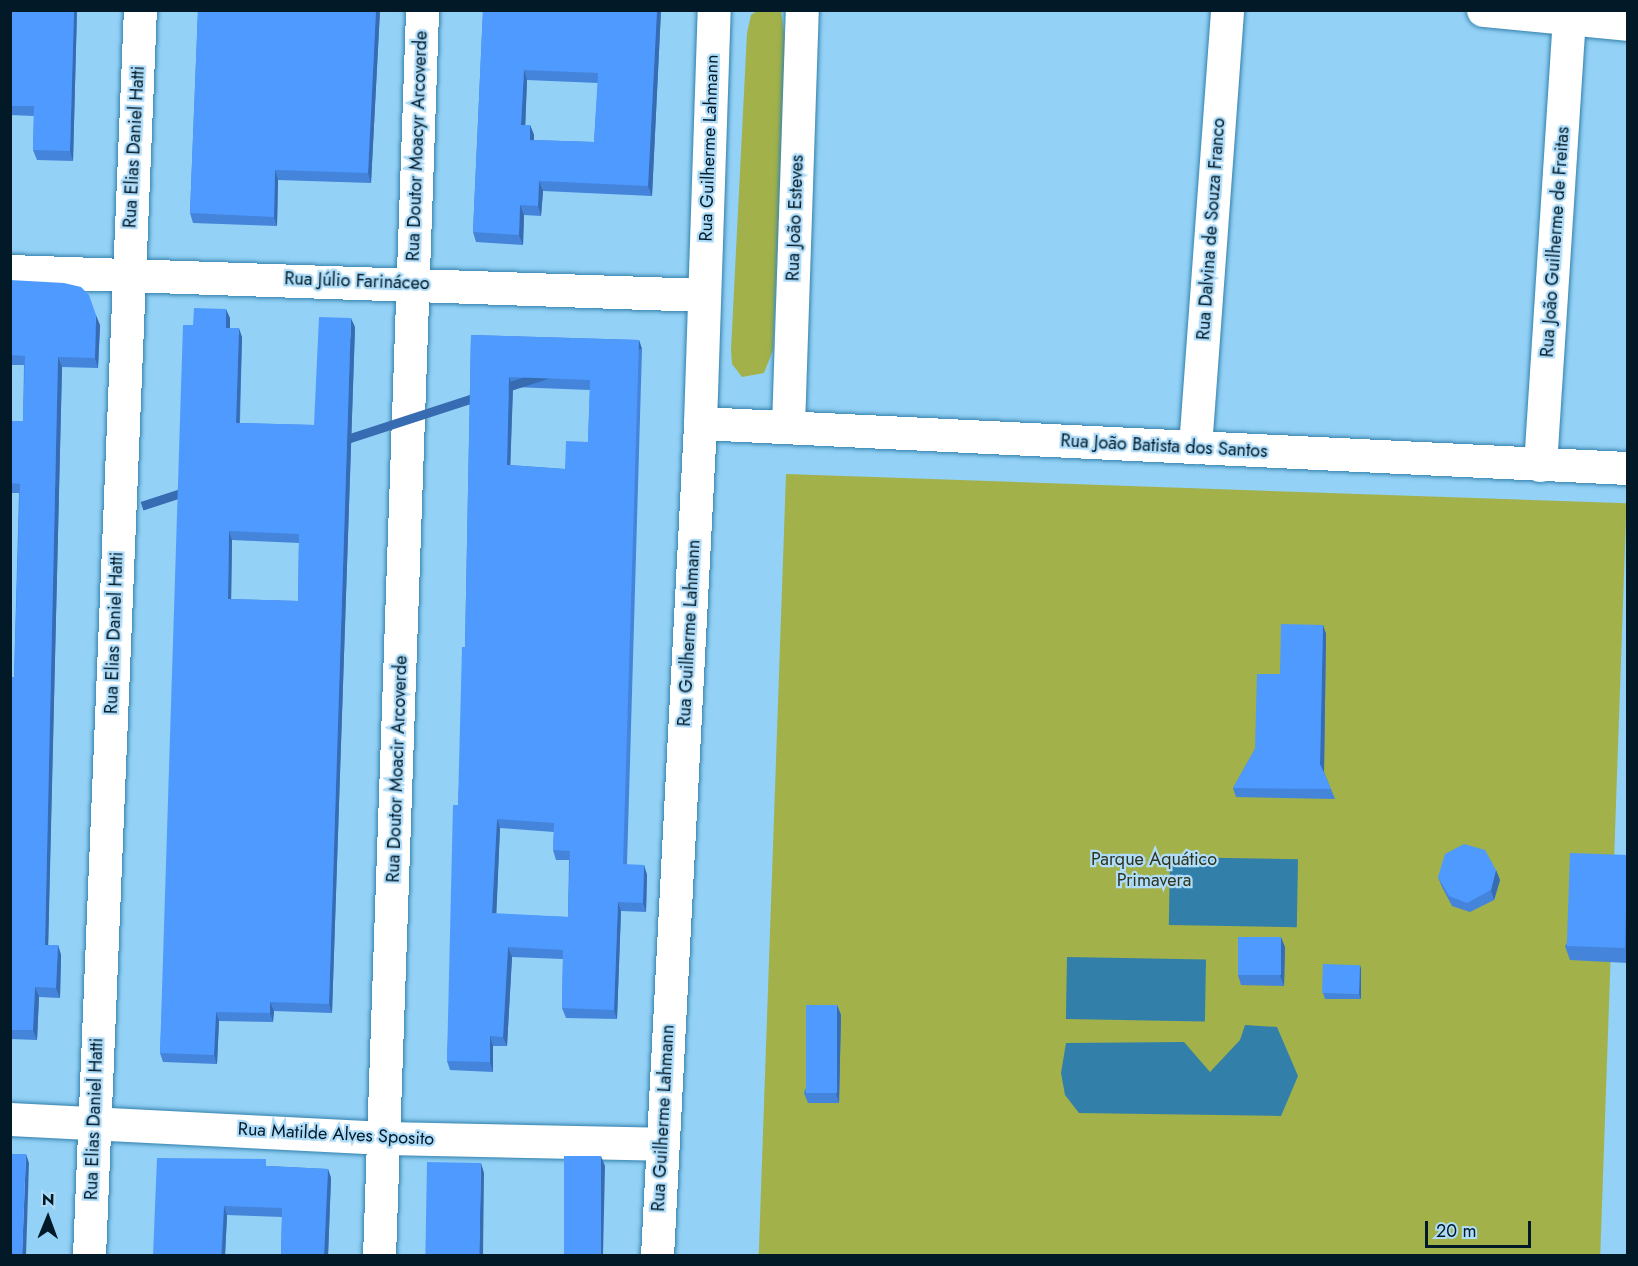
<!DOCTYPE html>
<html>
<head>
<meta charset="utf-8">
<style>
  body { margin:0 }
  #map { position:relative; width:1638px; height:1266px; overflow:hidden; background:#94d1f6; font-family:Jost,sans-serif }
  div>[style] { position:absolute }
  .green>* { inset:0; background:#a2b14a; transform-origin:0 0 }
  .water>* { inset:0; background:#327faa; transform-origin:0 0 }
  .roads { filter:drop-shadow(0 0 2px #3281ad) drop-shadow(0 0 2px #3281ad) }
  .minor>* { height:33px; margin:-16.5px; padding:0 16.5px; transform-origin:16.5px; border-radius:16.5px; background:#fff }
  .tertiary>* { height:33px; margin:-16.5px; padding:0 16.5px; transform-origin:16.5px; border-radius:16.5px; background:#fff }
  .wall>* { inset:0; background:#4484da }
  .shaded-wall>* { inset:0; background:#376cb2; transform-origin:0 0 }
  .building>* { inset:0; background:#4f9afe; transform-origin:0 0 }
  span { translate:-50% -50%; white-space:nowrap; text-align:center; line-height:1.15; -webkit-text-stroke:4.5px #afdcf8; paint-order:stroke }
  .street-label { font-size:18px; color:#021a28 }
  .park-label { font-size:18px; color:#30341d }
  .frame { position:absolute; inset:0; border:12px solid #021a28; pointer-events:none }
  .north { position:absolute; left:18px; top:1188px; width:60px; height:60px; -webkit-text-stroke:4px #afdcf8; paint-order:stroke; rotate:1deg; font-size:16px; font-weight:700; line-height:24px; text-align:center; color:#021a28 }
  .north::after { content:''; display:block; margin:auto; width:21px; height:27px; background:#021a28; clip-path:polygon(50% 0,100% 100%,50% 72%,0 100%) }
  .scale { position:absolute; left:1425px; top:1221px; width:106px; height:27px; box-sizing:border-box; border:3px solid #021a28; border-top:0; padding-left:8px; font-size:18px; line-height:21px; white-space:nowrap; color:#021a28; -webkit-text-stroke:4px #afdcf8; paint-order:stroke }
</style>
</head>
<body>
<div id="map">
  <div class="green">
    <div style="clip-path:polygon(757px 11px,781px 11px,786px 46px,773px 350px,764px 373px,742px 377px,732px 364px,731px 350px,747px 33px,751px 15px)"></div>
    <div style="left:786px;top:474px;width:841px;height:783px;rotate:2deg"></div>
  </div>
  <div class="water">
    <div style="left:1170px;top:857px;width:128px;height:68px;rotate:1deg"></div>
    <div style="left:1067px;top:957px;width:139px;height:62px;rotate:1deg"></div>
    <div style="clip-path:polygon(1245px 1025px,1277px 1027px,1298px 1076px,1281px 1116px,1079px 1113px,1065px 1095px,1061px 1073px,1066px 1043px,1184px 1042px,1210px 1072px,1240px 1040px)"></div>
  </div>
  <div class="roads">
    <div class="minor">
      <div style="left:1483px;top:10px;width:146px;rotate:5.5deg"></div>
      <div style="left:10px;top:271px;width:694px;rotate:1.98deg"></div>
      <div style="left:700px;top:423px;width:929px;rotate:2.78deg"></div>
      <div style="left:1195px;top:447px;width:438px;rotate:-85.8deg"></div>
      <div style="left:1540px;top:465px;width:447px;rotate:-86.3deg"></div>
      <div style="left:10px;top:1119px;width:375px;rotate:2.9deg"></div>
      <div style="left:385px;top:1138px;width:277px;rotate:1.2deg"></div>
      <div style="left:89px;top:1256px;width:1247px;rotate:-87.66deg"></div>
      <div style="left:379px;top:1256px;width:1247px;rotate:-88.02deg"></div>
    </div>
    <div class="tertiary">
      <div style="left:788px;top:426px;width:416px;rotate:-88.1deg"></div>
      <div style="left:657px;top:1256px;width:834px;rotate:-87.04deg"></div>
      <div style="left:700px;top:423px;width:413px;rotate:-88.1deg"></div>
    </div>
  </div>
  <div class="wall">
    <div style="clip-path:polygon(10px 10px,77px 10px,73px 161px,37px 160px,33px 150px,34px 116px,10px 115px)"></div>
    <div style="clip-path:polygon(198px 10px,380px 10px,371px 183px,278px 180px,277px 226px,193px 223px,190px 213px)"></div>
    <div style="clip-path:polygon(evenodd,483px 10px,661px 10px,652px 196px,543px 191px,541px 216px,524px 215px,523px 245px,476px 242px,473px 232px,483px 10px,527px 80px,598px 83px,594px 142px,534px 140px,534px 135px,530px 125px,525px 125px,527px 80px)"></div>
    <div style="clip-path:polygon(10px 280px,100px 325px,98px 368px,62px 367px,48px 945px,58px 945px,61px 955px,60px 998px,39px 997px,37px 1040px,10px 1039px,10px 677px,14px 677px,19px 493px,10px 493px,10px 421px,23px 421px,24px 365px,10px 365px)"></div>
    <div style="clip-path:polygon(evenodd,230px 318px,230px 328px,242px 337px,240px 423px,314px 425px,355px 327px,332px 1013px,274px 1011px,273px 1022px,219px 1021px,217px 1064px,163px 1062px,160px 1053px,193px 325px,230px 318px,232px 540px,299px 543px,298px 601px,231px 599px,232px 540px)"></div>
    <div style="clip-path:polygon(evenodd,471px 335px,639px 340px,642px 349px,627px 865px,644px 865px,647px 875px,646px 912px,621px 911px,617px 1019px,566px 1018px,562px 1008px,563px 959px,512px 957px,507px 1046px,493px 1046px,493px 1072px,450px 1070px,447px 1061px,465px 647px,471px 335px,513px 387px,590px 390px,588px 442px,565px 469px,510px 465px,513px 387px,471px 335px,500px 828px,554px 832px,553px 850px,556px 860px,569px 860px,568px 917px,496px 914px,500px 828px)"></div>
    <div style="clip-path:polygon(1323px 625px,1326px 634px,1324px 772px,1335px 799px,1236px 797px,1233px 788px,1255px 749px,1280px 674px)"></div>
    <div style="clip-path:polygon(1628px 855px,1628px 963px,1570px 960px,1565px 946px)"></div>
    <div style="clip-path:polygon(1496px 870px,1500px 880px,1494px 900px,1470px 912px,1452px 906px,1442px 887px,1438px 877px)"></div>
    <div style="clip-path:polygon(1285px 947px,1284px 986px,1241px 985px,1238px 975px)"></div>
    <div style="clip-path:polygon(1360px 965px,1361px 970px,1361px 999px,1325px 999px,1323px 993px)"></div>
    <div style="clip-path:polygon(837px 1005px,841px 1015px,839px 1103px,808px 1103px,804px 1093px)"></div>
    <div style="clip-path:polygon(269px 1166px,328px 1169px,331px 1178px,328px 1256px,281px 1256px,282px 1217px,227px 1215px,225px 1256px,153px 1256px)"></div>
  </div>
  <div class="shaded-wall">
    <div style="clip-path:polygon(74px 10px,77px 10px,73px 161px,70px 151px)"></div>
    <div style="clip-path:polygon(376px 10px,380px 10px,371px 183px,368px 173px)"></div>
    <div style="clip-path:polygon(657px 10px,661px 10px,652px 196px,648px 186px)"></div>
    <div style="clip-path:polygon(524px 70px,527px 80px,525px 134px,521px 125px)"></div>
    <div style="clip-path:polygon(530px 125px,534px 135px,534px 149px,530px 140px)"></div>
    <div style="clip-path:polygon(275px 170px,278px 180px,277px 226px,274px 217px)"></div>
    <div style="clip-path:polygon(539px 181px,543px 191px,541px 216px,538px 206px)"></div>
    <div style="clip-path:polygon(520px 205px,524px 215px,523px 245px,519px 235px)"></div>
    <div style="clip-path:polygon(226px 309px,230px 318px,230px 337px,226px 328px)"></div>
    <div style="clip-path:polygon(96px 315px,100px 325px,98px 368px,95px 358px)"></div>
    <div style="clip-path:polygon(351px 318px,355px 327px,332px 1013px,329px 1004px)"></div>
    <div style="clip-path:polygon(239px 328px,242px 337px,239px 432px,236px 423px)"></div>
    <div style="left:639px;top:340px;width:9px;height:524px;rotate:72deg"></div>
    <div style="clip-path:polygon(58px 357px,62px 367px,48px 955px,45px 945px)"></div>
    <div style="clip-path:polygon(509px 377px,513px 387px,510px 475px,507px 465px)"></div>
    <div style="clip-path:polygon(229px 531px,232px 540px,231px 608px,228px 599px)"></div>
    <div style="clip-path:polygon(1323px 625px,1326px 634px,1324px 773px,1320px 764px)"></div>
    <div style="clip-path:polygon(497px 819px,500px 828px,496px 923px,492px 913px)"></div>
    <div style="clip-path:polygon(644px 865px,647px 875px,646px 912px,643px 903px)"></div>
    <div style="clip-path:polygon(1496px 870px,1500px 880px,1494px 900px,1491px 890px)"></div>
    <div style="clip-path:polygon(618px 902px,621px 911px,617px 1019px,614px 1010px)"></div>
    <div style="clip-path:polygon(1281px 937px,1285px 947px,1284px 986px,1280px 976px)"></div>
    <div style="clip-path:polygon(58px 945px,61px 955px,60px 998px,56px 988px)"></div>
    <div style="clip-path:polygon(508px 947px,512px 957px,507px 1046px,503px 1037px)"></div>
    <div style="clip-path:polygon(1360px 965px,1361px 970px,1361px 999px,1359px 994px)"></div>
    <div style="clip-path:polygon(35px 987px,39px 997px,37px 1040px,33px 1030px)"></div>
    <div style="clip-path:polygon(270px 1002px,274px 1011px,273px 1022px,270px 1013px)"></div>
    <div style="clip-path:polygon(837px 1005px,841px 1015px,839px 1103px,836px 1093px)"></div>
    <div style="clip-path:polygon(216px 1012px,219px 1021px,217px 1064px,214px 1055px)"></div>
    <div style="clip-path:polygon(490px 1036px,493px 1046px,493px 1072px,490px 1062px)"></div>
    <div style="clip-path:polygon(26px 1154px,29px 1163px,26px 1256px,22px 1256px)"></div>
    <div style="clip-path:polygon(601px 1156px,605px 1166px,603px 1256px,599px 1256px)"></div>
    <div style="clip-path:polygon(481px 1163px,484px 1173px,483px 1256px,479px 1256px)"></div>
    <div style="clip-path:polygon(328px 1169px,331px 1178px,328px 1256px,324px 1256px)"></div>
    <div style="clip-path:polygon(224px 1206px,227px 1215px,225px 1256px,222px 1256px)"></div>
  </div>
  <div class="building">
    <div style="clip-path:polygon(10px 10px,74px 10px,70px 151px,33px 150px,34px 106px,10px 106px)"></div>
    <div style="clip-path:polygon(198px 10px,376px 10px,368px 173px,275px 170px,274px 217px,190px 213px)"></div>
    <div style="clip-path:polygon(evenodd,483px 10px,657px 10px,648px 186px,539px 181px,538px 206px,520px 205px,519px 235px,473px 232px,483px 10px,524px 70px,598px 73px,594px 142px,530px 140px,530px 125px,521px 125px,524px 70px)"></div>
    <div style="clip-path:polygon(10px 280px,64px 283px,81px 287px,89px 295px,96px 315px,95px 358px,58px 357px,45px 945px,58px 945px,56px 988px,35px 987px,33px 1030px,10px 1030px,10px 677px,14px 677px,20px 484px,10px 483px,10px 421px,23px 421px,25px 356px,10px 355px)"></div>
    <div style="clip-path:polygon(evenodd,194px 308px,226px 309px,226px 328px,239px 328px,236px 423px,314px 425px,319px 317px,351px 318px,329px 1004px,270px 1002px,270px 1013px,216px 1012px,214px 1055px,160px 1053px,183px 325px,193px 325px,194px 308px,229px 531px,299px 534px,298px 601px,228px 599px,229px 531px)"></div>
    <div style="clip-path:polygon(evenodd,471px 335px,639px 340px,623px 864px,644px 865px,643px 903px,618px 902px,614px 1010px,562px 1008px,563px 950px,508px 947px,503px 1037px,490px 1036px,490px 1062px,447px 1061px,453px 805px,458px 805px,462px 647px,465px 647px,471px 335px,509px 377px,590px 380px,588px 442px,566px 441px,565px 469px,507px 465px,509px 377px,471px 335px,497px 819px,554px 823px,553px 850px,570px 851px,568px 917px,492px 913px,497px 819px)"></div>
    <div style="clip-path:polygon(1281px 624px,1323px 625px,1320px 764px,1331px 789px,1233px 788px,1255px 749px,1257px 674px,1280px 674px)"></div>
    <div style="clip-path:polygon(1464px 844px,1485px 850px,1496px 870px,1491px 890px,1467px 903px,1449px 896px,1438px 877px,1445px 854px)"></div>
    <div style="left:1570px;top:853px;width:58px;height:93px;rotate:2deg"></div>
    <div style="left:1238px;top:937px;width:43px;height:38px"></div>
    <div style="left:1323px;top:964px;width:37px;height:29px;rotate:2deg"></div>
    <div style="left:806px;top:1005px;width:31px;height:88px"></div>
    <div style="clip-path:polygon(10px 1154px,26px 1154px,22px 1256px,10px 1256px)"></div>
    <div style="left:564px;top:1156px;width:37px;height:100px"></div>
    <div style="clip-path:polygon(157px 1158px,266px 1159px,266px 1166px,328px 1169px,324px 1256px,281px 1256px,282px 1208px,224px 1206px,221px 1255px,203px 1254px,203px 1256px,153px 1256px)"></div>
    <div style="left:427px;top:1162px;width:54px;height:94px;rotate:1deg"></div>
  </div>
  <div class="street-label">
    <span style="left:417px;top:146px;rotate:-88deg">Rua Doutor Moacyr Arcoverde</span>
    <span style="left:134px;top:147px;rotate:-87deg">Rua Elias Daniel Hatti</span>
    <span style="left:709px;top:148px;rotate:-88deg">Rua Guilherme Lahmann</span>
    <span style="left:795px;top:218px;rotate:-88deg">Rua João Esteves</span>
    <span style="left:1211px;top:229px;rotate:-86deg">Rua Dalvina de Souza Franco</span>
    <span style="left:1555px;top:242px;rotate:-86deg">Rua João Guilherme de Freitas</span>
    <span style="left:357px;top:281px;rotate:2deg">Rua Júlio Farináceo</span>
    <span style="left:1164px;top:446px;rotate:3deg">Rua João Batista dos Santos</span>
    <span style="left:114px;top:633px;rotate:-88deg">Rua Elias Daniel Hatti</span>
    <span style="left:689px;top:633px;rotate:-87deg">Rua Guilherme Lahmann</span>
    <span style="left:397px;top:769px;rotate:-88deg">Rua Doutor Moacir Arcoverde</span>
    <span style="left:663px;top:1118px;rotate:-87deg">Rua Guilherme Lahmann</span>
    <span style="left:94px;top:1119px;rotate:-88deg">Rua Elias Daniel Hatti</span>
    <span style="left:336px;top:1134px;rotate:3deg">Rua Matilde Alves Sposito</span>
  </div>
  <div class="park-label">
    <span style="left:1154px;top:870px">Parque Aquático<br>Primavera</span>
  </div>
  <div class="frame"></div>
  <div class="north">N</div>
  <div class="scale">20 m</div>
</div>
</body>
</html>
